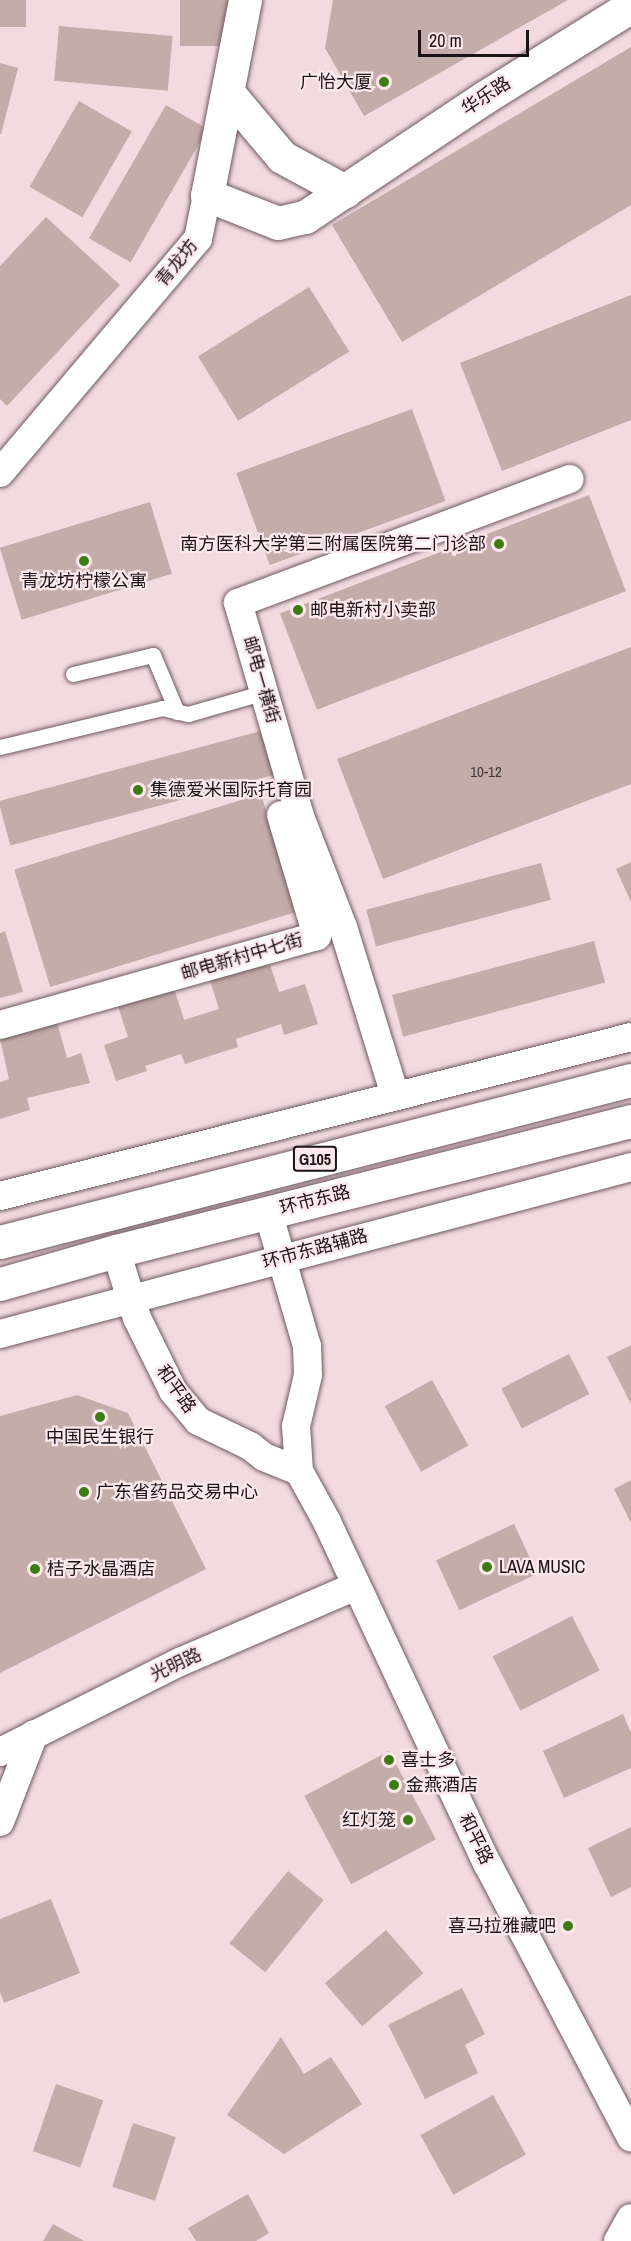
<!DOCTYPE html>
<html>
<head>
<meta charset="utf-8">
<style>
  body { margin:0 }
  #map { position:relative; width:631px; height:2241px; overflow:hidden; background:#f2dae0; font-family:"Archivo Narrow","Noto Sans SC",sans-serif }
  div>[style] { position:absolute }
  .building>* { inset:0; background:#c4aca9; transform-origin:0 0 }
  .roads { filter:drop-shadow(0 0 2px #6e5a5f) drop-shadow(0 0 2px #6e5a5f) }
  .lane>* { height:15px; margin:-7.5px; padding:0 7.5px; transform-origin:7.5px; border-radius:7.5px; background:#fff }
  .street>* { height:28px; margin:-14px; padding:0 14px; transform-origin:14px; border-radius:14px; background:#fff }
  .secondary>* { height:33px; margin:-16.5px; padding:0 16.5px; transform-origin:16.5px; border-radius:16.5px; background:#fff }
  .highway>* { height:33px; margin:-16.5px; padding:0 16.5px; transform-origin:16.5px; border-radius:16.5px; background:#fff }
  .dots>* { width:16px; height:16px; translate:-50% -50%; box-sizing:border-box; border:3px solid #fce8ed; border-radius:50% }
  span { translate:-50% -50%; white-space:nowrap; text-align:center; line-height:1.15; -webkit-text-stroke:4.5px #fce8ed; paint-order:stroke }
  .number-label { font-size:15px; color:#45393a }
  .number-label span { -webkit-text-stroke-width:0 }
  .shield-label span { padding:2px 4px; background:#fce8ed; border:2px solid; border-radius:4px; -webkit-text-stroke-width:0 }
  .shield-label { font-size:16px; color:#1b1315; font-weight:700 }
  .poi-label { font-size:18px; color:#1b1315 }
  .right { translate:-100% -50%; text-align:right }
  .left { translate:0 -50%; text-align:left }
  .street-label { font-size:18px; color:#1b1315 }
  .scale { position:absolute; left:418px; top:30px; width:111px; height:27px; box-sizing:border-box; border:3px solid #1b1315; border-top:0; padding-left:8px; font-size:18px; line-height:21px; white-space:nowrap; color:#1b1315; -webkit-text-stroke:4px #fce8ed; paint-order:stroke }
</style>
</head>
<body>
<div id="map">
  <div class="building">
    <div style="left:0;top:0;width:26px;height:27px"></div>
    <div style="left:180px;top:0;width:51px;height:46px"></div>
    <div style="clip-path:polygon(333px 0,568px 0,364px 116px,325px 48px)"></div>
    <div style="left:59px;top:26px;width:114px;height:55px;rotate:5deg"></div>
    <div style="clip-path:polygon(631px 47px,631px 205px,402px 342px,332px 225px)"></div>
    <div style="clip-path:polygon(0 63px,18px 68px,1px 134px,0 134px)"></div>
    <div style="left:79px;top:101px;width:61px;height:99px;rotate:30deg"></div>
    <div style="left:166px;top:105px;width:48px;height:154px;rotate:30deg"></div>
    <div style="clip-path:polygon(46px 217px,120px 285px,7px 406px,0 399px,0 266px)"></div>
    <div style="left:309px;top:287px;width:76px;height:131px;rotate:58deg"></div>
    <div style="clip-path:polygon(631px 295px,631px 420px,502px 471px,460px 363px)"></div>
    <div style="left:412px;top:409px;width:98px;height:187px;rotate:70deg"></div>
    <div style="left:589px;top:495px;width:103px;height:331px;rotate:69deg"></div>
    <div style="left:150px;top:502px;width:75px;height:157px;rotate:73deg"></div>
    <div style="clip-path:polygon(631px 647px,631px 784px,383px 879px,337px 759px)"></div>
    <div style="left:264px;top:730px;width:46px;height:275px;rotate:75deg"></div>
    <div style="left:261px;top:794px;width:123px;height:258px;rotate:73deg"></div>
    <div style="clip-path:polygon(631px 862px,631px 902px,616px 869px)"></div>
    <div style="left:541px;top:863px;width:38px;height:181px;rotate:75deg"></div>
    <div style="clip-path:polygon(5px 931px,23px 992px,0 998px,0 933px)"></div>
    <div style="left:594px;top:941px;width:43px;height:209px;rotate:75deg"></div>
    <div style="clip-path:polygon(266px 952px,279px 992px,305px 984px,318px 1024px,284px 1035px,281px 1024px,236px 1039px,238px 1047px,185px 1064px,181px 1054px,145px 1066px,147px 1071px,116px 1081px,104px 1045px,128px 1037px,117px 1003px,173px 985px,184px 1020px,219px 1009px,207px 971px)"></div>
    <div style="clip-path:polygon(57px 1022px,67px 1058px,81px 1053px,90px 1083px,27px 1098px,30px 1110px,0 1119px,0 1082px,9px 1079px,0 1039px)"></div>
    <div style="clip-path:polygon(631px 1345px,631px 1404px,607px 1357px)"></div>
    <div style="left:569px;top:1354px;width:45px;height:76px;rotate:63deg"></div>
    <div style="left:432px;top:1380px;width:75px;height:54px;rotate:61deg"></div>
    <div style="clip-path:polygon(77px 1395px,128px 1413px,206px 1569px,0 1673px,0 1416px)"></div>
    <div style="clip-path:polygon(631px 1480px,631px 1523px,614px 1489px)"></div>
    <div style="left:514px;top:1524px;width:55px;height:86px;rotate:65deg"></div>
    <div style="left:572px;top:1616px;width:61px;height:89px;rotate:63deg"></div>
    <div style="clip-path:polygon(623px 1714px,631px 1733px,631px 1768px,564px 1798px,543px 1751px)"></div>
    <div style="left:389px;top:1751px;width:100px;height:96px;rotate:62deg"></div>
    <div style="clip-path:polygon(631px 1827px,631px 1887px,611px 1897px,588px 1848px)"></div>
    <div style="left:288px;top:1871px;width:46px;height:93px;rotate:39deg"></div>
    <div style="clip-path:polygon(51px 1899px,80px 1973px,4px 2003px,0 1992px,0 1919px)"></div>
    <div style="left:386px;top:1930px;width:57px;height:81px;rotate:49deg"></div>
    <div style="clip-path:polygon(462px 1988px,485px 2034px,465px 2045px,478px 2073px,425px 2099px,388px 2025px)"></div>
    <div style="clip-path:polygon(281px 2037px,304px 2074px,331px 2057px,362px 2104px,284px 2154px,227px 2115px)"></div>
    <div style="left:56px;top:2084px;width:50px;height:71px;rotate:19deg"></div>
    <div style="left:493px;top:2095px;width:68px;height:83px;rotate:61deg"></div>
    <div style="left:133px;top:2123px;width:45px;height:67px;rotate:18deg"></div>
    <div style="clip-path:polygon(248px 2194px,269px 2233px,256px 2241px,196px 2241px,188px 2228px)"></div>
    <div style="clip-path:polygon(53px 2224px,84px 2241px,43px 2241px)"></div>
  </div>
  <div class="roads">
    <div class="lane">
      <div style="left:73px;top:674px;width:82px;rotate:-13.4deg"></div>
      <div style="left:153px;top:655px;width:62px;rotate:67.2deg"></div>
      <div style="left:0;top:747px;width:167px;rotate:-13.5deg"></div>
      <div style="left:162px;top:708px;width:27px;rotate:13deg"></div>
      <div style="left:188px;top:714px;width:80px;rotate:-15.9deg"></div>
    </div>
    <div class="street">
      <div style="left:0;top:473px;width:307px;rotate:-49.8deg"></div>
      <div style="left:198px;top:239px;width:45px;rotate:-78.4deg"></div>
      <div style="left:0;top:1025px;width:329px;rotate:-15.7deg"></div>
      <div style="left:317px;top:936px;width:126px;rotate:-106.6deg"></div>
      <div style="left:395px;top:1095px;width:176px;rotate:-107.2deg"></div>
      <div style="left:343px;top:927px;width:119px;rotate:-111.2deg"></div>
      <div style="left:300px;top:816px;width:222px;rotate:-106.2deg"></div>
      <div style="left:238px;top:603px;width:354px;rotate:-20.5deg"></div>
      <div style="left:0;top:1196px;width:651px;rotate:-14.14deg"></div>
      <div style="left:268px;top:1212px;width:140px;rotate:73.8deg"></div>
      <div style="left:307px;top:1346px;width:29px;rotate:88deg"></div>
      <div style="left:308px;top:1375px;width:52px;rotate:103.2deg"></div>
      <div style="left:296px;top:1426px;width:45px;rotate:86.2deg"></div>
      <div style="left:299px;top:1471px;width:58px;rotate:61.2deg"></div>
      <div style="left:327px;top:1522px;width:377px;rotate:64.9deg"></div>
      <div style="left:487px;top:1863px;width:310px;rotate:62.3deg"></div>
      <div style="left:116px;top:1251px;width:70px;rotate:72.6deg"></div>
      <div style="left:137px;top:1318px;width:81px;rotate:63.7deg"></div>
      <div style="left:173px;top:1391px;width:39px;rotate:50deg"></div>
      <div style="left:198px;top:1421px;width:58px;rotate:25.7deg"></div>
      <div style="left:250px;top:1446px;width:18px;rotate:38deg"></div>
      <div style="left:264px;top:1457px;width:38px;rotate:22deg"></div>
      <div style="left:0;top:1334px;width:653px;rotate:-14.82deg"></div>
      <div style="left:0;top:1752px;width:203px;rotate:-26.6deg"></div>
      <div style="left:182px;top:1661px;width:189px;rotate:-23.3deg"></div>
      <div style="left:0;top:1822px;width:94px;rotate:-68.9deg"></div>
      <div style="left:618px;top:2241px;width:26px;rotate:-61deg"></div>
    </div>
    <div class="secondary">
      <div style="left:245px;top:0;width:199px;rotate:101deg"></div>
      <div style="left:207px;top:195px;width:76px;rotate:21.5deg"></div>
      <div style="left:278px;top:223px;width:28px;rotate:-13deg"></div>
      <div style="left:305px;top:217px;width:216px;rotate:-33.7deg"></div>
      <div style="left:485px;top:97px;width:172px;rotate:-31.9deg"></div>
      <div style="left:229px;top:94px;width:82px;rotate:49.9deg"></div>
      <div style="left:282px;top:157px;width:72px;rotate:28.4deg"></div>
    </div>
    <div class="highway">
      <div style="left:0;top:1242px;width:651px;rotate:-14.4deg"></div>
      <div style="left:0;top:1284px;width:121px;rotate:-15.9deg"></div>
      <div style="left:116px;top:1251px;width:531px;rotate:-14.17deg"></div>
    </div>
  </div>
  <div class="dots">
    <div style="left:384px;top:82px;background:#3f7b15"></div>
    <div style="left:499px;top:544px;background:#3f7b15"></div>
    <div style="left:84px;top:561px;background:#3f7b15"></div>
    <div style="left:298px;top:610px;background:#3f7b15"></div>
    <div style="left:138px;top:790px;background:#3f7b15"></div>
    <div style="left:100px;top:1417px;background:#3f7b15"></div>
    <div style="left:84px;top:1492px;background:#3f7b15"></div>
    <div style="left:487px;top:1567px;background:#3f7b15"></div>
    <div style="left:35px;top:1569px;background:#3f7b15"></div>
    <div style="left:389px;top:1760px;background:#3f7b15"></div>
    <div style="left:394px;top:1785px;background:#3f7b15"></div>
    <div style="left:408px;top:1820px;background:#3f7b15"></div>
    <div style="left:568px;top:1926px;background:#3f7b15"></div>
  </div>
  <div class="number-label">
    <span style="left:486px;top:772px">10-12</span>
  </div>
  <div class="shield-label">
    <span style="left:315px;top:1159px">G105</span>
  </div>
  <div class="poi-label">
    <span class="right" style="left:372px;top:82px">广怡大厦</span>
    <span class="right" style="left:486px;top:544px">南方医科大学第三附属医院第二门诊部</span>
    <span style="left:84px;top:581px">青龙坊柠檬公寓</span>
    <span class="left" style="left:310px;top:610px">邮电新村小卖部</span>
    <span class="left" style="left:150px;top:790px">集德爱米国际托育园</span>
    <span style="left:100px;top:1437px">中国民生银行</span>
    <span class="left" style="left:96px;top:1492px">广东省药品交易中心</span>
    <span class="left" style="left:499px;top:1567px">LAVA MUSIC</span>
    <span class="left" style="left:47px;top:1569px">桔子水晶酒店</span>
    <span class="left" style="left:401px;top:1760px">喜士多</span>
    <span class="left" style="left:406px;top:1785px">金燕酒店</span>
    <span class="right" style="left:396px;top:1820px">红灯笼</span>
    <span class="right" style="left:556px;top:1926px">喜马拉雅藏吧</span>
  </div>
  <div class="street-label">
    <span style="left:486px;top:96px;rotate:-33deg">华乐路</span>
    <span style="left:177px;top:263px;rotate:-51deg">青龙坊</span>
    <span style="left:261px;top:680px;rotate:74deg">邮电一横街</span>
    <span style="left:242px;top:957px;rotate:-16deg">邮电新村中七街</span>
    <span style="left:315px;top:1200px;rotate:-14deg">环市东路</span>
    <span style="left:315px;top:1249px;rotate:-15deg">环市东路辅路</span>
    <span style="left:176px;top:1389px;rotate:55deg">和平路</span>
    <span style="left:176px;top:1665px;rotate:-25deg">光明路</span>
    <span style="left:476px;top:1839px;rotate:64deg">和平路</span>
  </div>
  <div class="scale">20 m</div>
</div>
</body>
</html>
